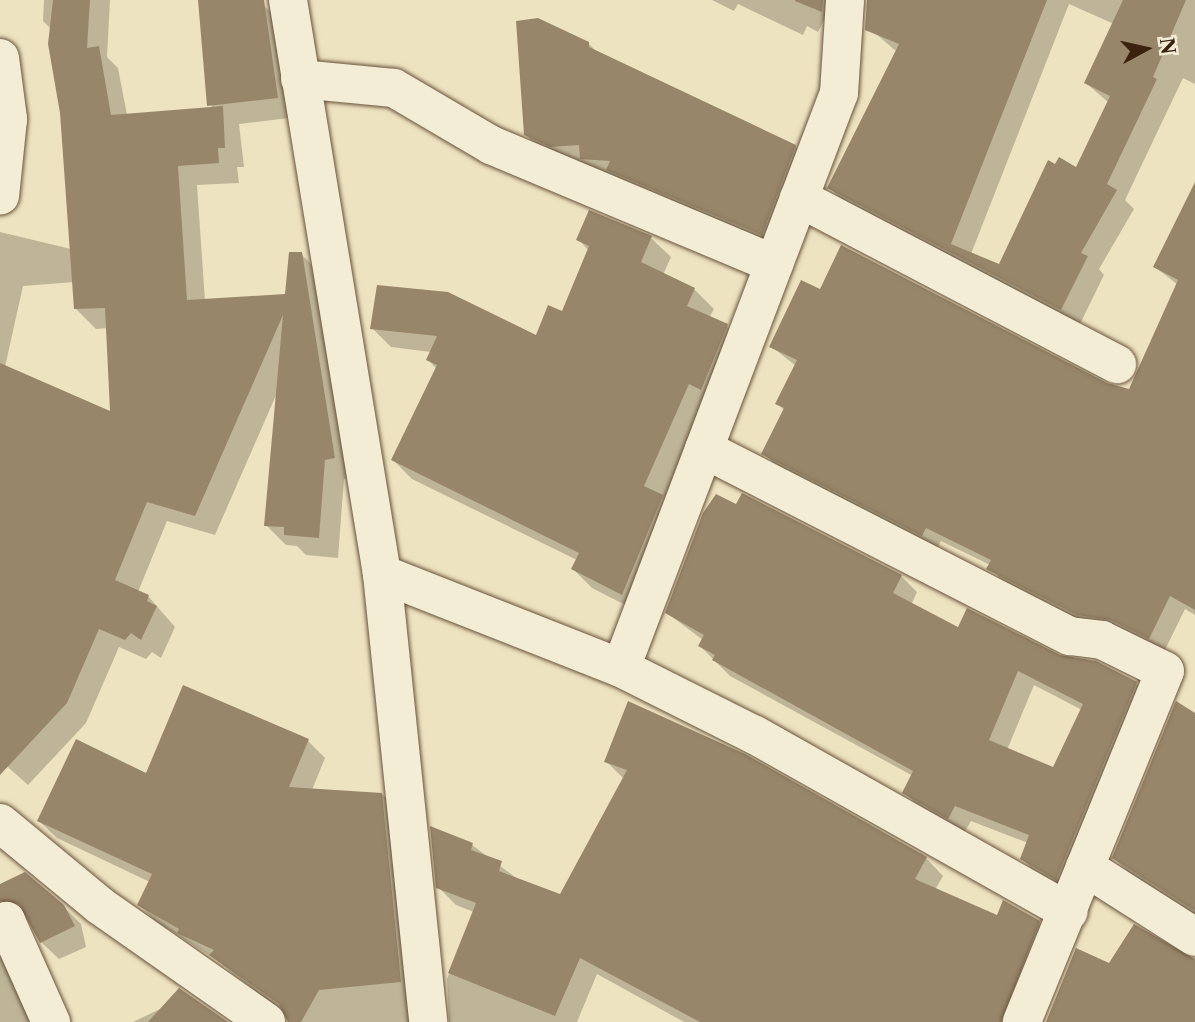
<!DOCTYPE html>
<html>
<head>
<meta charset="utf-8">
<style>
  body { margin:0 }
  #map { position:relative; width:1195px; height:1022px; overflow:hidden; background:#eee3c0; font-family:"Libre Caslon Text",serif }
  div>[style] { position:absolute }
  .shadow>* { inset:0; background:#0003 }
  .building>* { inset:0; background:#98866b }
  .roads { filter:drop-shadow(0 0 2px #67523b) drop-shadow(0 0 2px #67523b) }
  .minor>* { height:38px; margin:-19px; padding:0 19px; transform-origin:19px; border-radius:19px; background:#f4edd6 }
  span { translate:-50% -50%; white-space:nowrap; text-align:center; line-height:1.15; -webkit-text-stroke:7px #f4edd6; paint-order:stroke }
  .north { position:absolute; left:1111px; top:14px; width:70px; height:70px; -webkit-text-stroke:5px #f4edd6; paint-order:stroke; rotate:82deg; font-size:19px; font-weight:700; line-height:28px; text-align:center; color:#3a220f }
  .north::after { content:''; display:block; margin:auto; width:24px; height:32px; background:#3a220f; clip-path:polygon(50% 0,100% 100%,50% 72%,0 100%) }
</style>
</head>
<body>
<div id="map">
  <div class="shadow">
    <div style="clip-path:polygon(evenodd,44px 0,110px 0,107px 57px,118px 68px,127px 115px,212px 109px,199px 0,258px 0,284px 25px,297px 117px,239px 124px,244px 167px,237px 167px,239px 183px,197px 185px,205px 301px,287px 295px,301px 254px,321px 274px,354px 477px,344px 479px,338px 558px,306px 555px,297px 546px,286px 545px,266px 525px,277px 393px,215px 535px,167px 521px,138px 592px,148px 596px,175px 627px,161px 658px,152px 652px,146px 659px,119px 647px,86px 723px,28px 785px,0 760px,0 232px,71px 249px,61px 113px,51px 29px,43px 21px,44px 0,74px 282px,76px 309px,96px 329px,108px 328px,112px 413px,5px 367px,23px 286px,74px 282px)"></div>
    <div style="clip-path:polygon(712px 0,834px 0,818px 32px,807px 26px,803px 35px,738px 4px,734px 11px)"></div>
    <div style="clip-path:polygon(evenodd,889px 0,1195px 0,1195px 84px,1183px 78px,1125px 200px,1134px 209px,1099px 269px,1104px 275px,1079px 326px,846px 205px,829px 187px,897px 52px,875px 33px,889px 0,1069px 4px,1114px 24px,1086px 83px,1109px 103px,1077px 169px,1056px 166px,1000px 267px,971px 254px,1069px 4px)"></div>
    <div style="clip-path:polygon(588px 43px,597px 52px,795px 146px,816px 167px,783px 255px,547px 155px,525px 134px)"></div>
    <div style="clip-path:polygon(589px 212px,651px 238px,671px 257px,663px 275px,694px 289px,714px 309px,709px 318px,727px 326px,746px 345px,641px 613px,592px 588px,573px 569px,577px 560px,412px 479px,393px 460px,437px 369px,428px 360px,431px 352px,391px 347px,372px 328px,537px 337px,563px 313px,589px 251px,578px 239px)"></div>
    <div style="clip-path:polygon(1195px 234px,1195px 615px,1185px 609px,1164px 652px,1093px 629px,1003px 583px,990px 565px,941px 541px,937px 549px,778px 468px,764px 453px,785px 411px,777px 403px,796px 366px,772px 347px,821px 291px,1130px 392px,1178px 285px,1155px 267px)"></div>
    <div style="clip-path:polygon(evenodd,743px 495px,901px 576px,917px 592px,911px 605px,959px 629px,1136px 683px,1152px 699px,1073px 894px,1038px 875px,1022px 859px,1028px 843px,971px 821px,964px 833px,920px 808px,904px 792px,913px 776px,730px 676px,700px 646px,703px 640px,667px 613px,743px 495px,1034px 685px,1082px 710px,1054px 769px,1007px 750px,1034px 685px)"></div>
    <div style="clip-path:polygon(1195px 715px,1195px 915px,1129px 873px,1114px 858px)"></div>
    <div style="clip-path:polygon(308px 741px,325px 758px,312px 790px,382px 794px,399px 812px,420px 1022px,294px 1022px,214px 958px,157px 922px,139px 905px,150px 882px,57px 838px,39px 821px,147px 776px)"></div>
    <div style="clip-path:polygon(606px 761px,926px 858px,943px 876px,935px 890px,998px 918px,1039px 922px,1056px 939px,1022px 1022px,684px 1022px,597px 974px,577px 1022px,449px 1022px,447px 979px,474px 912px,456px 905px,438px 887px,472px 845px,519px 880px,561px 896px,624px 779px)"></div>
    <div style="clip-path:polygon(0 886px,63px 906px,81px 924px,86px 947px,59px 959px,41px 942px,27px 916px,7px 922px,0 933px)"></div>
    <div style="clip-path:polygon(0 950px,37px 1022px,0 1022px)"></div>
    <div style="clip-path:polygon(164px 1007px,225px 1022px,133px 1022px)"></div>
  </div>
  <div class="building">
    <div style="clip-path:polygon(53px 0,90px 0,87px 48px,99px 46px,111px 115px,223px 106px,225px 148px,218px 148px,219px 163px,178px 166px,187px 300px,285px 294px,289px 252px,302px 252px,335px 458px,325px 460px,319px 538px,284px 535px,284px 527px,264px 526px,283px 315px,195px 516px,147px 502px,115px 580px,149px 595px,147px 601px,157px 606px,141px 640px,131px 633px,125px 640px,99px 629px,67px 703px,0 775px,0 363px,110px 411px,105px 308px,74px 309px,60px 113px,48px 44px)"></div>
    <div style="clip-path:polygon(198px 0,264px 0,278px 98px,207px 106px)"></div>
    <div style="clip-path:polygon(795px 0,823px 0,822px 12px,795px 1px)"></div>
    <div style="clip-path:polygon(867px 0,1047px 0,951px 244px,999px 264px,1048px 160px,1055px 164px,1059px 157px,1076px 167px,1110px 96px,1084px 83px,1123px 0,1186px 0,1153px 77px,1157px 79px,1107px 184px,1117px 190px,1081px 253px,1088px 256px,1061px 310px,827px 188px,899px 44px,865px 30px)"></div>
    <div style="clip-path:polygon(538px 18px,589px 42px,589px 47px,796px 145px,762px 235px,606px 170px,610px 161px,580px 159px,579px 145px,551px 147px,524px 135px,516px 21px)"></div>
    <div style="clip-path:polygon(1195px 182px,1195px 610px,1170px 596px,1149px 639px,1111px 620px,1077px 615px,986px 569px,991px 560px,926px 528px,922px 536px,761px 454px,784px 408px,775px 404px,797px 360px,769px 347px,801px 280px,820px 289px,841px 245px,1107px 383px,1129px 389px,1178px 280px,1153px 267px)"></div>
    <div style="clip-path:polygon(589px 210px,652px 236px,641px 262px,695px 288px,687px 306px,728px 324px,701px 390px,689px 384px,644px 486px,663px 495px,622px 595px,571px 569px,579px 553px,391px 460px,437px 365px,426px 360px,437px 336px,370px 329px,377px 285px,448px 292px,536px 335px,548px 305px,562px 311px,589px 246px,576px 240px)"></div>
    <div style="clip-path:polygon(evenodd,742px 493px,902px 575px,893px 593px,958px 627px,967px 608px,1060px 655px,1096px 661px,1137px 682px,1056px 880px,1020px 859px,1029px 835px,955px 806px,948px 819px,902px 793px,913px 771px,712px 660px,715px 655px,698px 646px,704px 635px,665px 613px,703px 513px,716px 494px,736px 504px,742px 493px,1018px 671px,1083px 704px,1053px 767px,989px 740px,1018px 671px)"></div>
    <div style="clip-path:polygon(183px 685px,309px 739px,289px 787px,382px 793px,401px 982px,319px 990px,301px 1022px,288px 1022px,279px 1004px,209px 955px,214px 950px,177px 933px,179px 929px,137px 905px,152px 874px,37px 821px,76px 739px,146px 773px)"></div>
    <div style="clip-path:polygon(628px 701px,745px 754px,927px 857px,915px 879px,997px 915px,1003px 900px,1040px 921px,1001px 1022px,700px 1022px,580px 958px,555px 1016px,448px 973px,476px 903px,436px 888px,430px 826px,473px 843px,471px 850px,502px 861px,499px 871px,560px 894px,627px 770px,604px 762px)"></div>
    <div style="clip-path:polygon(1176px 701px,1195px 713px,1195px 911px,1112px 858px)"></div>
    <div style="clip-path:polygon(25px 872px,64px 905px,75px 926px,40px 943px,19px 904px,0 901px,0 884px)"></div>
    <div style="clip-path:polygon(1134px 924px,1195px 959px,1195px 1022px,1046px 1022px,1076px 948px,1109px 963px)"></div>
    <div style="clip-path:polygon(179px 988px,228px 1022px,148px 1022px)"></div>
  </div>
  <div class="roads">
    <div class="minor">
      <div style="left:288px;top:0;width:582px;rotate:80.7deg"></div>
      <div style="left:382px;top:574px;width:450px;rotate:84.1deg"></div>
      <div style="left:0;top:58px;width:62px;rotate:82.5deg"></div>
      <div style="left:8px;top:119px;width:77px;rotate:95.9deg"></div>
      <div style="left:300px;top:79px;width:94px;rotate:5.5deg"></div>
      <div style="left:394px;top:88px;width:113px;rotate:30.4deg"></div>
      <div style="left:491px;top:145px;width:307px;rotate:22.8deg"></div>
      <div style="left:799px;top:198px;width:359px;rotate:27.6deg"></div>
      <div style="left:704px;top:449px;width:411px;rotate:27.1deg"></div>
      <div style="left:1070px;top:636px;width:32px;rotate:7deg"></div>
      <div style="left:1102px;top:640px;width:70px;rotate:26.2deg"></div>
      <div style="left:1165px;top:671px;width:379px;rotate:112.2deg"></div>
      <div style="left:382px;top:574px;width:257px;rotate:21.5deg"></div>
      <div style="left:621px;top:668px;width:150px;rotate:26.6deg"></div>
      <div style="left:755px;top:735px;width:360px;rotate:29.4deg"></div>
      <div style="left:621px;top:668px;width:615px;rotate:-69.24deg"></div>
      <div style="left:839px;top:93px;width:93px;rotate:-86.3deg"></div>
      <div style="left:0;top:823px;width:129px;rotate:39.6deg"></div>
      <div style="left:99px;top:905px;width:204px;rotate:35deg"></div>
      <div style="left:1085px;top:867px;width:130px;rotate:32.5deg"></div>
      <div style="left:0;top:924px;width:7px;rotate:-27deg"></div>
      <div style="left:6px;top:921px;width:111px;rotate:66deg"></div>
    </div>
  </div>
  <div class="north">N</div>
</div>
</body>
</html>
